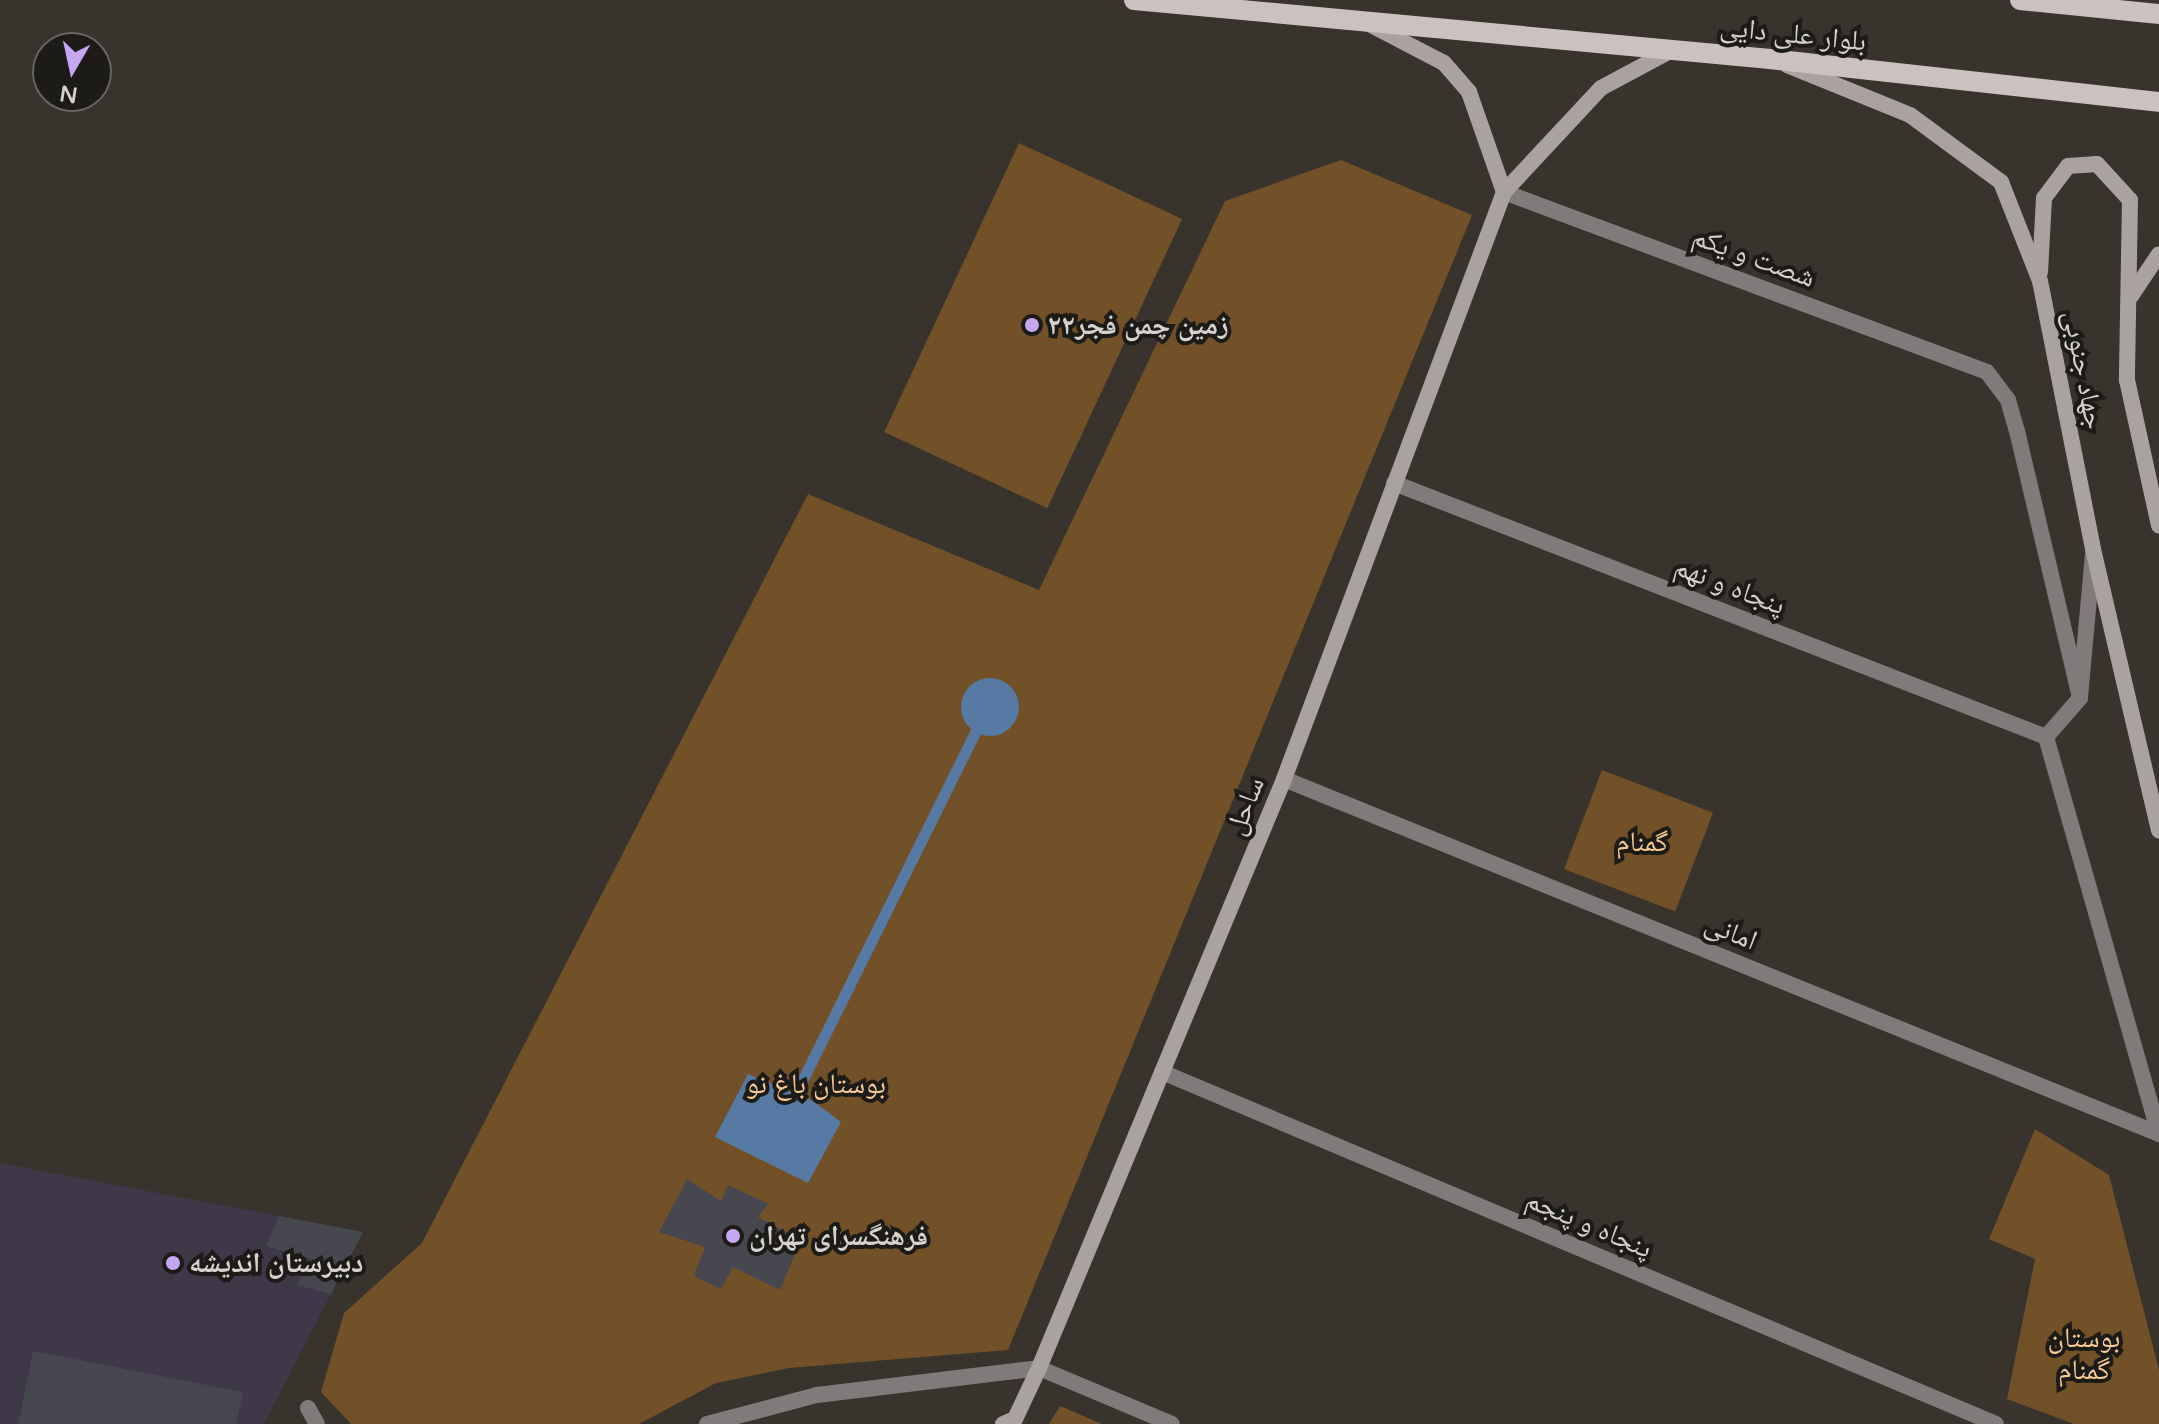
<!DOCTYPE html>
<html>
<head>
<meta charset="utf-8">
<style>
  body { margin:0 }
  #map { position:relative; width:2159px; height:1424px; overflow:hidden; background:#38332c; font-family:"Varela Round","Noto Naskh Arabic",sans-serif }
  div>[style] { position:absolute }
  .education>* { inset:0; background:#3f3848 }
  .green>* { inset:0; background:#725128; transform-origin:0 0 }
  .water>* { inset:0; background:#567aa4 }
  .round { border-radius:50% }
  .stream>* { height:11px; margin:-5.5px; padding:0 5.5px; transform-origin:5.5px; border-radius:5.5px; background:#567aa4 }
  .building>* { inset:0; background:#46474f }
  .street>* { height:16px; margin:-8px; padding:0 8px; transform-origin:8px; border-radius:8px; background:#807b7a }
  .secondary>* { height:16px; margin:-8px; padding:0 8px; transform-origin:8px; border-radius:8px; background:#aaa2a1 }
  .primary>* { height:20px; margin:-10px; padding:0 10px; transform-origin:10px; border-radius:10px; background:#cbc1bf }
  .dots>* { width:22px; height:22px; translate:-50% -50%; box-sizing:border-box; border:4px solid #1d1b18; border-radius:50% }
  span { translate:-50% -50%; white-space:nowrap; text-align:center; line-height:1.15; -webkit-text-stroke:8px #1d1b18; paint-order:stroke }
  .street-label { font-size:28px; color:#d5d2ce }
  .poi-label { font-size:28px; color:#d5d2ce; font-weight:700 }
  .left { translate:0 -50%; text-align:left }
  .park-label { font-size:28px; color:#f7c994 }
  .north { position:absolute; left:32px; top:32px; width:80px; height:80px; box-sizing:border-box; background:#1d1b18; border:2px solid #676461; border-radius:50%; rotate:189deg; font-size:22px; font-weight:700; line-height:32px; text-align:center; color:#d5d2ce }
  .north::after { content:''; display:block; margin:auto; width:28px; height:36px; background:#c5a7f1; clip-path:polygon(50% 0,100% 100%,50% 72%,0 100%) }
</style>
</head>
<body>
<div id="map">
  <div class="education">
    <div style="clip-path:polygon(0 1163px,363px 1232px,264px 1424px,0 1424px)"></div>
  </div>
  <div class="green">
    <div style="left:1019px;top:143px;width:180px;height:319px;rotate:25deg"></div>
    <div style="clip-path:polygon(1341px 160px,1472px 215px,1008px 1350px,789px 1368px,716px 1383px,639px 1424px,351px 1424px,321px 1392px,344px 1313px,422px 1243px,808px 494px,1039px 590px,1225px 201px)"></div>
    <div style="left:1602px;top:770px;width:119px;height:106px;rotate:21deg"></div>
    <div style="clip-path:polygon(2035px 1129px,2109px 1175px,2159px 1370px,2159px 1424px,2074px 1424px,2007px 1399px,2035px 1259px,1989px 1239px)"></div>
    <div style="clip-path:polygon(1060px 1406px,1102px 1424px,1049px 1424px)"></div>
  </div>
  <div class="water">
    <div class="round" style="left:961px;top:678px;width:58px;height:58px"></div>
    <div style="clip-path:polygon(748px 1074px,813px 1101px,841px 1122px,808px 1183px,715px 1137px)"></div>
  </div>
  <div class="stream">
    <div style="left:796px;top:1093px;width:403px;rotate:-63.6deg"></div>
  </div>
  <div class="building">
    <div style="clip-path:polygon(687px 1179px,721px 1201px,728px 1185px,769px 1204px,758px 1217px,801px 1240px,780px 1290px,733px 1267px,721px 1289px,694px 1276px,705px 1247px,659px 1232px)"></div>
    <div style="clip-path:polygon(279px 1216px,363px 1232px,331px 1294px,297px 1285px,311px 1259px,266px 1246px)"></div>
    <div style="clip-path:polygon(33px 1351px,243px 1392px,236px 1424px,18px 1424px)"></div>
  </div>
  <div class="street">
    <div style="left:1504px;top:192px;width:515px;rotate:20.44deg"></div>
    <div style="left:1987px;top:372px;width:35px;rotate:53deg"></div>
    <div style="left:2008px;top:400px;width:32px;rotate:74deg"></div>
    <div style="left:2017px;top:431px;width:274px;rotate:76.7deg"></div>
    <div style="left:1394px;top:483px;width:700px;rotate:21.28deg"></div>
    <div style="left:2093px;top:554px;width:145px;rotate:95.2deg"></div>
    <div style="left:2080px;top:698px;width:52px;rotate:131.1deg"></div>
    <div style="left:2046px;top:737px;width:413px;rotate:74.1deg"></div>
    <div style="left:1284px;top:779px;width:944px;rotate:22.08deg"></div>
    <div style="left:1162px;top:1072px;width:905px;rotate:22.88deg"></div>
    <div style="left:308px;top:1408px;width:18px;rotate:61deg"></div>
    <div style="left:707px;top:1424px;width:114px;rotate:-14.8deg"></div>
    <div style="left:817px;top:1395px;width:224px;rotate:-6.9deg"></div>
    <div style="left:1039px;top:1368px;width:144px;rotate:22.8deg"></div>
  </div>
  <div class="secondary">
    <div style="left:1371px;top:25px;width:82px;rotate:27.5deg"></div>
    <div style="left:1444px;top:63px;width:38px;rotate:49deg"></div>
    <div style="left:1469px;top:92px;width:106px;rotate:70.7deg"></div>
    <div style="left:1787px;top:65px;width:133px;rotate:22.1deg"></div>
    <div style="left:1910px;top:115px;width:113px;rotate:36.4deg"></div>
    <div style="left:2001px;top:182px;width:106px;rotate:68.5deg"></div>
    <div style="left:2040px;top:281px;width:273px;rotate:78.8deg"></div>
    <div style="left:2093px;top:549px;width:289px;rotate:76.8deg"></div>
    <div style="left:2040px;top:272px;width:74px;rotate:-86.9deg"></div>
    <div style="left:2044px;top:198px;width:40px;rotate:-53deg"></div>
    <div style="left:2068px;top:166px;width:29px;rotate:-4deg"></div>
    <div style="left:2097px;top:164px;width:49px;rotate:47.5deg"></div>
    <div style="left:2130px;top:200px;width:180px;rotate:91deg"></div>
    <div style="left:2127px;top:380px;width:149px;rotate:77.6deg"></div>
    <div style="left:2131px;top:296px;width:50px;rotate:-56.3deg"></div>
    <div style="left:1003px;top:1424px;width:13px;rotate:-23deg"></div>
    <div style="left:1015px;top:1419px;width:56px;rotate:-64.8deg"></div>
    <div style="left:1039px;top:1368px;width:638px;rotate:-67.41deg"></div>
    <div style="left:1284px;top:779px;width:627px;rotate:-69.45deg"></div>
    <div style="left:1504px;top:192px;width:142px;rotate:-47deg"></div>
    <div style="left:1601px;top:88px;width:81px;rotate:-28.2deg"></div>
  </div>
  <div class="primary">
    <div style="left:1134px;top:0;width:639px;rotate:5.3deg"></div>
    <div style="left:1770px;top:59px;width:391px;rotate:6.3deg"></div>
    <div style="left:2020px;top:0;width:140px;rotate:5.8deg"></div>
  </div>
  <div class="dots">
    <div style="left:1032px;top:325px;background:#c5a7f1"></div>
    <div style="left:733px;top:1236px;background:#c5a7f1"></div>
    <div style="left:173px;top:1263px;background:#c5a7f1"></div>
  </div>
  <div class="street-label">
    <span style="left:1793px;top:34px;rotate:6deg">بلوار علی دایی</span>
    <span style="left:1754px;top:257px;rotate:20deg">شصت و یکم</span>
    <span style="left:2084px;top:370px;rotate:79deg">جهاد جنوبی</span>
    <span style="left:1730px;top:586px;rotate:21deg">پنجاه و نهم</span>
    <span style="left:1245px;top:806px;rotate:-68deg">ساحل</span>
    <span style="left:1731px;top:932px;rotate:22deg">امانی</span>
    <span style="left:1589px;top:1224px;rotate:23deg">پنجاه و پنجم</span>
  </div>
  <div class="poi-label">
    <span class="left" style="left:1048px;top:325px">زمین چمن فجر۲۲</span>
    <span class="left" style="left:749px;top:1236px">فرهنگسرای تهران</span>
    <span class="left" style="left:189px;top:1263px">دبیرستان اندیشه</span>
  </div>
  <div class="park-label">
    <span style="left:1642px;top:842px">گمنام</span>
    <span style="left:816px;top:1084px">بوستان باغ نو</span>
    <span style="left:2084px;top:1354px">بوستان<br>گمنام</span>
  </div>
  <div class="north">N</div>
</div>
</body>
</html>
